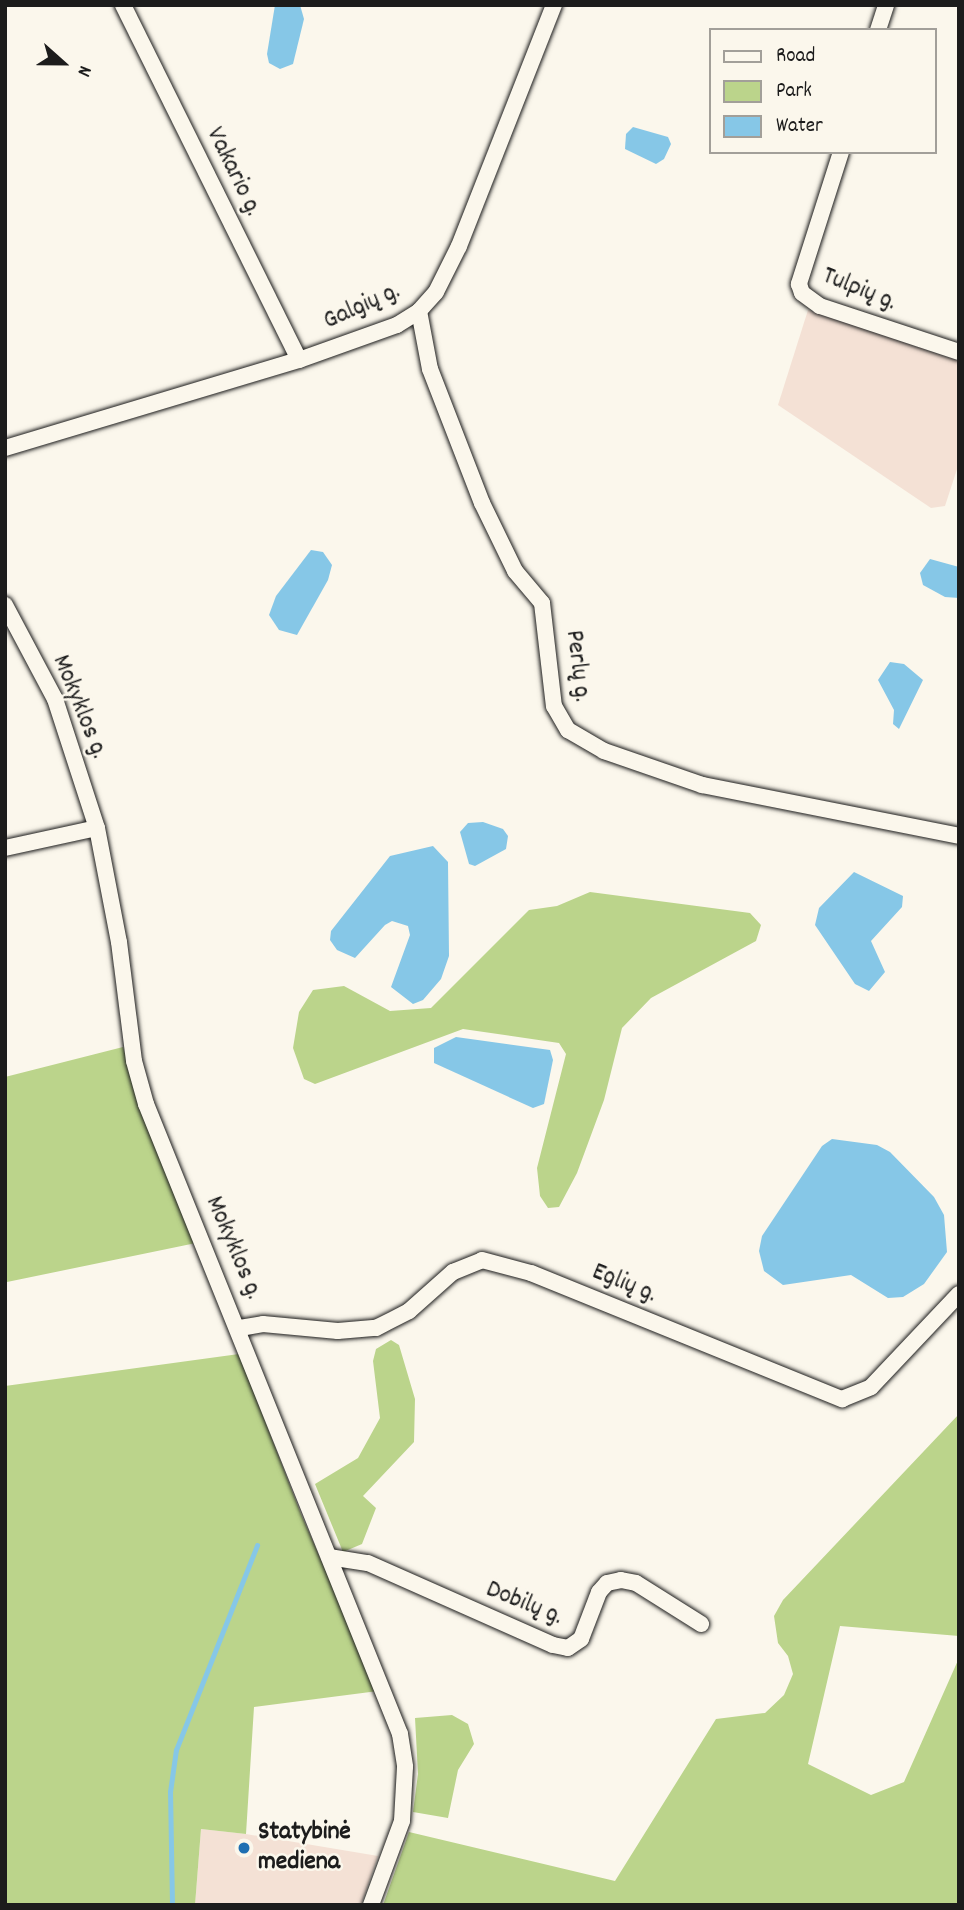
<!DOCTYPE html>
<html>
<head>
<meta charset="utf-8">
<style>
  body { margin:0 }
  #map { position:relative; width:964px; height:1910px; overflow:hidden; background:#fbf7ec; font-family:Dekko,sans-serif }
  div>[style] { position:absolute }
  .built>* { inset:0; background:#f4e1d5 }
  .green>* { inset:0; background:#bbd48b }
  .water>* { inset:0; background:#86c7e7 }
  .stream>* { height:4.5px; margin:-2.25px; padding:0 2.25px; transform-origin:2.25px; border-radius:2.25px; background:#86c7e7 }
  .roads { filter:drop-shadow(0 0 2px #1c1c1c) drop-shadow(0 0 2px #1c1c1c) }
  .minor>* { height:16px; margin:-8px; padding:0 8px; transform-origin:8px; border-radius:8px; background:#fbf7ec }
  .dots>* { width:19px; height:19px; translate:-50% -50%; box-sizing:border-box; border:4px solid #fbf7ec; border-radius:50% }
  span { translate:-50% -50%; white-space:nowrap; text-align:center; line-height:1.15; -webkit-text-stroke:5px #fbf7ec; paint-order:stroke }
  .street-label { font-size:26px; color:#1c1c1c }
  .poi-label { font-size:26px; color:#1c1c1c; font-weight:700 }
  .left { translate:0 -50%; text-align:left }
  .frame { position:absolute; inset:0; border:7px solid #1c1c1c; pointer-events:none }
  .legend { position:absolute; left:709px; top:28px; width:228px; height:126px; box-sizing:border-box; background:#fbf7ec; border:2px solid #a29f99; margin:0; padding:9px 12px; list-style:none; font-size:21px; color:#1c1c1c }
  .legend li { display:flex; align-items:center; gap:14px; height:35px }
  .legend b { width:35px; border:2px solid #a29f99 }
  .north { position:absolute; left:28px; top:28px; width:70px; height:70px; -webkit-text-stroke:5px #fbf7ec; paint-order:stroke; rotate:111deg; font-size:19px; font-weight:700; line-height:28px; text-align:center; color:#1c1c1c }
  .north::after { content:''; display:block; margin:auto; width:24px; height:32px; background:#1c1c1c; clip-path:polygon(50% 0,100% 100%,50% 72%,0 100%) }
</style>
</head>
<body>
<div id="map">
  <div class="built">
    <div style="clip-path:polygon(808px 310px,959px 361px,959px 463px,945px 506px,931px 508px,778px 405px)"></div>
    <div style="clip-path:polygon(201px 1829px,246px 1834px,378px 1856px,361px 1905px,195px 1905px)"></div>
  </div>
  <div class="green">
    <div style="clip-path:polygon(590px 892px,750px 913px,761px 925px,756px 941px,651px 998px,622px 1028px,604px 1100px,577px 1173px,559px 1207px,548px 1208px,540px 1196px,537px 1168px,566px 1054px,559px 1043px,463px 1029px,315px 1084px,304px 1079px,293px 1048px,299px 1012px,313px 990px,344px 986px,390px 1011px,431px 1008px,529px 910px,557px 906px)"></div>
    <div style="clip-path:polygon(123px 1047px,145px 1122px,196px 1243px,7px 1282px,5px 1077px)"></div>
    <div style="clip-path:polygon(391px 1340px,399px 1345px,415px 1399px,414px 1442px,363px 1496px,376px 1508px,362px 1544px,343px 1552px,315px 1484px,358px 1458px,380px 1418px,373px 1361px,376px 1349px)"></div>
    <div style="clip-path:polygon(239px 1354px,301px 1514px,378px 1691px,254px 1707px,246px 1834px,201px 1829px,195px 1905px,5px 1905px,5px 1386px)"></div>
    <div style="clip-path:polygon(959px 1414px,959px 1636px,840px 1626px,808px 1764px,871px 1795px,904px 1782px,959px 1658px,959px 1905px,383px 1905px,409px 1832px,615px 1881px,716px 1719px,765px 1713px,784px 1695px,793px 1674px,788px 1656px,778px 1643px,774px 1616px,783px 1600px)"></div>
    <div style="clip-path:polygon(452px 1715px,468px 1724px,474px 1744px,458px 1770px,448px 1818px,413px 1812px,418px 1774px,415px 1718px)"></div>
  </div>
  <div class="water">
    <div style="clip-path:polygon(275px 5px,300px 5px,304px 19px,293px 64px,280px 69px,269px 63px,267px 54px)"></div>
    <div style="clip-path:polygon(633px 127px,668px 137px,671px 144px,664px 159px,656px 164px,625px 149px,626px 134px)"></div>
    <div style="clip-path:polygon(311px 550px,323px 552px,332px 565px,328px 580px,297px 635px,279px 630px,269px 615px,276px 596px)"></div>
    <div style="clip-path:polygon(930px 559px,959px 567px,959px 598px,945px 597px,923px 585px,920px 573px)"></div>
    <div style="clip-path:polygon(890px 662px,904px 664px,923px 680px,899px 729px,893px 724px,894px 710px,878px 680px)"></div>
    <div style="clip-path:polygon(468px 823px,483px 822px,503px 829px,508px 836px,506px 849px,475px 866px,469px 864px,460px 832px)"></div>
    <div style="clip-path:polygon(433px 846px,448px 862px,449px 956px,441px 979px,423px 1000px,413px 1004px,391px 987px,410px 935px,408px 926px,392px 921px,385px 925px,355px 958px,337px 950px,330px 940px,331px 931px,390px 856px)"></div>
    <div style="clip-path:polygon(854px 872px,903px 896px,902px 907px,871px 941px,885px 972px,869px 991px,855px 984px,815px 925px,819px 908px)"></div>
    <div style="clip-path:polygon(456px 1037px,550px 1050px,553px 1060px,544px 1104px,533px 1108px,434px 1063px,434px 1048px)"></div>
    <div style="clip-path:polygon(832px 1139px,877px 1145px,890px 1152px,934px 1197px,944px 1215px,947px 1252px,924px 1284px,903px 1297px,888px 1298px,851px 1275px,783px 1285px,764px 1271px,759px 1251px,762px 1236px,822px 1146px)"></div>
  </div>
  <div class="stream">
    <div style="left:172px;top:1905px;width:113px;rotate:-91deg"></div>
    <div style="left:170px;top:1792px;width:42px;rotate:-81.9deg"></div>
    <div style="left:176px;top:1750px;width:220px;rotate:-68.4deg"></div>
  </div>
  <div class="roads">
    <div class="minor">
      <div style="left:123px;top:5px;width:396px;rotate:63.6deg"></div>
      <div style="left:878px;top:30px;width:26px;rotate:-72deg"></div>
      <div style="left:841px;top:152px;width:139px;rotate:107.7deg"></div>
      <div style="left:799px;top:284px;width:9px;rotate:72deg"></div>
      <div style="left:802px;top:293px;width:22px;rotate:36deg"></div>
      <div style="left:820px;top:306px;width:146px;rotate:18.3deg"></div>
      <div style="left:419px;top:311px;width:59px;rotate:79.3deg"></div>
      <div style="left:430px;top:369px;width:144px;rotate:68.8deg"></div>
      <div style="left:482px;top:503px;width:76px;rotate:64.1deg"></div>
      <div style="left:515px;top:571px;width:42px;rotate:49.8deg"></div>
      <div style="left:542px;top:603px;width:104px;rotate:83.4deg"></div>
      <div style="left:554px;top:706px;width:28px;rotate:60deg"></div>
      <div style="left:568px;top:730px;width:42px;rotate:30.3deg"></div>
      <div style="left:604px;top:751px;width:104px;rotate:19.1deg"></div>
      <div style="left:702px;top:785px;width:262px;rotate:11.2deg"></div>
      <div style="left:5px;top:448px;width:307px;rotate:-16.7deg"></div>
      <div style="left:299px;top:360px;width:104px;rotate:-19.7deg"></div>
      <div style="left:397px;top:325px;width:26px;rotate:-32deg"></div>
      <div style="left:419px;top:311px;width:25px;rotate:-48deg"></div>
      <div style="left:436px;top:292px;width:51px;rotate:-63.4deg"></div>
      <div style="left:459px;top:246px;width:259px;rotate:-68.5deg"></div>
      <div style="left:5px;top:605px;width:106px;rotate:62deg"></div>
      <div style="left:55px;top:699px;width:136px;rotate:72deg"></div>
      <div style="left:97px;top:828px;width:116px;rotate:79.1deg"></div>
      <div style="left:119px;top:942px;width:120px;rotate:82.8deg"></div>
      <div style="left:134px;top:1061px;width:45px;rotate:74.4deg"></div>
      <div style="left:146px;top:1104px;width:679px;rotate:68.04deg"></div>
      <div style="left:400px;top:1734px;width:33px;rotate:81deg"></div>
      <div style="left:405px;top:1767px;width:54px;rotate:93.2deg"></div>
      <div style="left:402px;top:1821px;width:90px;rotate:110.3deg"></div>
      <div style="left:5px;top:848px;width:94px;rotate:-12.3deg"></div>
      <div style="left:240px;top:1328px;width:23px;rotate:-10deg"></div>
      <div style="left:263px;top:1324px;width:75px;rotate:5.3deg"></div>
      <div style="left:338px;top:1331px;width:38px;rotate:-5deg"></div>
      <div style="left:376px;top:1328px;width:37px;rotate:-27deg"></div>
      <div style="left:409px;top:1311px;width:59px;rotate:-41.6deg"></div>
      <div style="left:453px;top:1272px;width:31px;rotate:-22deg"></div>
      <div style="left:482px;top:1260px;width:51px;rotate:14.9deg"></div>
      <div style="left:531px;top:1273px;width:336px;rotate:22.1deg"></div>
      <div style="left:842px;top:1399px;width:31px;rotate:-22deg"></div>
      <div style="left:871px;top:1387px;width:128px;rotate:-46.6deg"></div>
      <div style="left:329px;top:1557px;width:39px;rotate:9deg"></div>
      <div style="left:368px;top:1563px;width:202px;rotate:23.9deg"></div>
      <div style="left:553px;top:1645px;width:15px;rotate:11deg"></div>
      <div style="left:568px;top:1648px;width:16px;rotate:-35deg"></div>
      <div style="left:581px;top:1639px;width:50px;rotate:-69deg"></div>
      <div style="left:599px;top:1592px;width:12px;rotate:-48deg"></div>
      <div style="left:607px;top:1583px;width:14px;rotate:-12deg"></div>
      <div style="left:621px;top:1580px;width:15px;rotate:11deg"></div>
      <div style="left:636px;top:1583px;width:77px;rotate:32.2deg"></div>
    </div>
  </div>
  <div class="dots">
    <div style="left:244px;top:1848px;background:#1f6fb2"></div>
  </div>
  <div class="street-label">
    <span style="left:233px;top:172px;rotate:64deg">Vakario g.</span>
    <span style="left:859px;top:290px;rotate:22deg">Tulpių g.</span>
    <span style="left:362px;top:307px;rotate:-24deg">Galgių g.</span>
    <span style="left:577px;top:666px;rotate:83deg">Perlų g.</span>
    <span style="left:79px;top:707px;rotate:68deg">Mokyklos g.</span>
    <span style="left:233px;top:1248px;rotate:67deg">Mokyklos g.</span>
    <span style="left:624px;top:1284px;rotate:22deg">Eglių g.</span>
    <span style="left:524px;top:1604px;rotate:22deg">Dobilų g.</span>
  </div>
  <div class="poi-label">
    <span class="left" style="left:258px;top:1848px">Statybinė<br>mediena</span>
  </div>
  <div class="frame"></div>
  <ul class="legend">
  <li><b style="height:9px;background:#fbf7ec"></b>Road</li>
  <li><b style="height:19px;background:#bbd48b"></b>Park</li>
  <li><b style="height:19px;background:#86c7e7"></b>Water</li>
  </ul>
  <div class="north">N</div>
</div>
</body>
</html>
